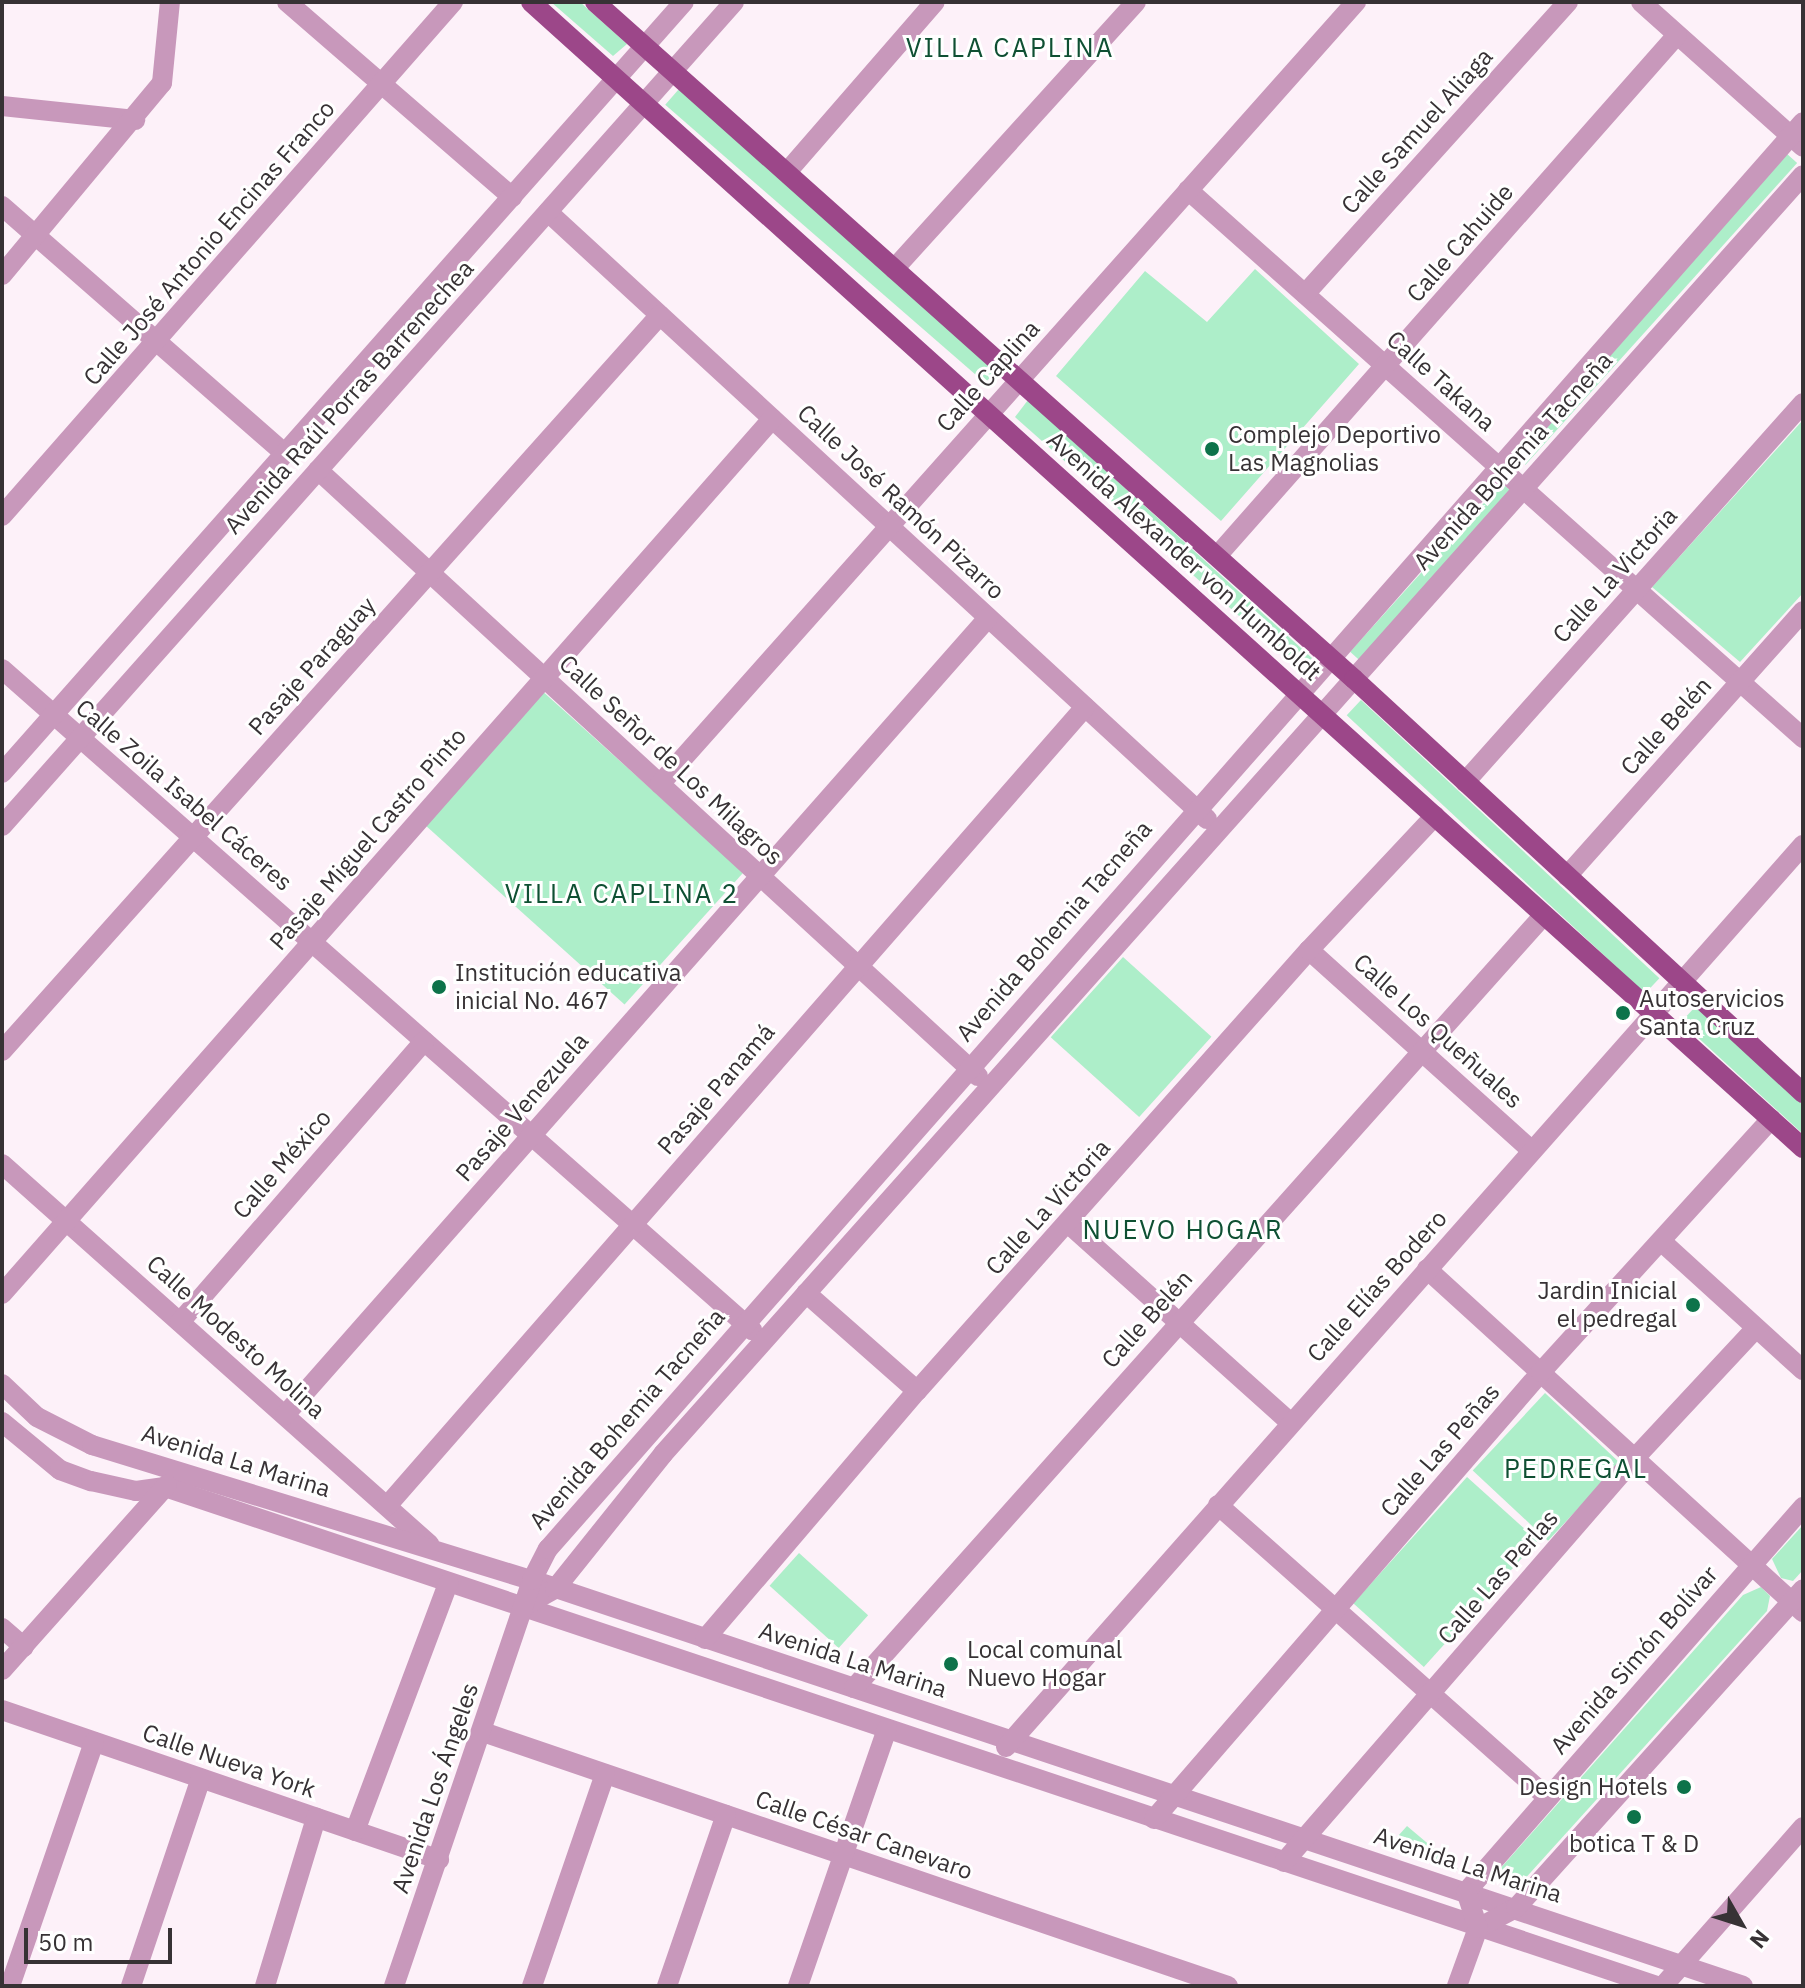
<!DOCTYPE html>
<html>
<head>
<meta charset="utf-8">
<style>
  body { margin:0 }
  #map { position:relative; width:1805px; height:1988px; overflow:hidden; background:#fdf1f9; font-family:"IBM Plex Sans",sans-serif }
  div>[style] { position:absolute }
  .green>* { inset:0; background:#adeec9; transform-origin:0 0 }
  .minor>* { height:20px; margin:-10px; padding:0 10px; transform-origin:10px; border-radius:10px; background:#c898bb }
  .major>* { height:20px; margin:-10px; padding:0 10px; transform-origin:10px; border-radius:10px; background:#9c4789 }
  .dots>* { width:22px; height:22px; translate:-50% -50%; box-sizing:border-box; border:4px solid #fff; border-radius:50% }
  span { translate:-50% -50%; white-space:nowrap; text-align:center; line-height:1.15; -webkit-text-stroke:6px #fff; paint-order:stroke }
  .street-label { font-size:24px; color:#373235 }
  .poi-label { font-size:24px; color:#373235 }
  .left { translate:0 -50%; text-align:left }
  .right { translate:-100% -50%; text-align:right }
  .neighbourhood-label { font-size:26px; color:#0f5033; letter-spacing:2px }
  .frame { position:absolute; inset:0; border:4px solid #373235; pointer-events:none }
  .north { position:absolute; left:1701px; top:1884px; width:80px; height:80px; -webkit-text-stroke:6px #fff; paint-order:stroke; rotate:129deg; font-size:22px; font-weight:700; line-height:32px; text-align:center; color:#373235 }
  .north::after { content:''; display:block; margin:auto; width:28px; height:36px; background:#373235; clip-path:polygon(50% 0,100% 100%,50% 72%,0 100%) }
  .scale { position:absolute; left:24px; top:1928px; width:148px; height:36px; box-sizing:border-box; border:4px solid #373235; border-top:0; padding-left:10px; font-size:24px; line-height:28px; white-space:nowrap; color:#373235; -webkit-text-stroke:6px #fff; paint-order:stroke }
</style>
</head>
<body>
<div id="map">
  <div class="green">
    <div style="clip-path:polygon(551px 2px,580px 2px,627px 44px,613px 56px)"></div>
    <div style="left:679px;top:89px;width:424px;height:21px;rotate:41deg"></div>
    <div style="left:1786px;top:153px;width:15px;height:406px;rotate:42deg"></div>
    <div style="clip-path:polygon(1255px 269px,1359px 364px,1221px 521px,1056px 376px,1145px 271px,1207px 322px)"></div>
    <div style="clip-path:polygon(1028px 400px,1312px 658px,1300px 670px,1015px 417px)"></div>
    <div style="clip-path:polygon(1803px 420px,1803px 593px,1740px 662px,1652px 587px)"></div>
    <div style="left:1502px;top:483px;width:13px;height:227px;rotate:42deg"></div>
    <div style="left:540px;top:689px;width:274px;height:178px;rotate:42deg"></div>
    <div style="left:1361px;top:700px;width:408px;height:21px;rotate:43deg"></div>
    <div style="left:1123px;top:957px;width:119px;height:108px;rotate:42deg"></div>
    <div style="clip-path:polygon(1696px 1006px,1803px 1105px,1803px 1134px,1681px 1022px)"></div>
    <div style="left:1545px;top:1393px;width:103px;height:106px;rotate:43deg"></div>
    <div style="left:1467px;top:1477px;width:95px;height:170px;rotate:42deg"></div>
    <div style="clip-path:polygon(1803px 1525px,1803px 1570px,1793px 1581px,1781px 1578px,1772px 1559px)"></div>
    <div style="left:799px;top:1553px;width:93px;height:44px;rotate:42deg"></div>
    <div style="clip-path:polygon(1761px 1587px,1770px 1596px,1767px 1611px,1522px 1882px,1513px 1887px,1498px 1879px,1499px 1870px,1743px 1595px)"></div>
    <div style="clip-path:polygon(1407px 1826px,1458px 1869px,1389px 1846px)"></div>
  </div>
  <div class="minor">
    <div style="left:287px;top:2px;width:298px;rotate:40.9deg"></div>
    <div style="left:1641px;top:2px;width:217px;rotate:41.8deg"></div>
    <div style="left:2px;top:106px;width:134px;rotate:6deg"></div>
    <div style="left:787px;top:172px;width:225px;rotate:-49deg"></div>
    <div style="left:1188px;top:190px;width:824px;rotate:41.7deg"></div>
    <div style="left:2px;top:206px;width:375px;rotate:41.2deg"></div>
    <div style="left:548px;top:212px;width:896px;rotate:42.65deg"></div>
    <div style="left:894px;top:269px;width:360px;rotate:-47.8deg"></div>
    <div style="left:2px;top:275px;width:250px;rotate:-50.2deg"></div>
    <div style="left:162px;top:83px;width:81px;rotate:-84.4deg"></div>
    <div style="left:1305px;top:294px;width:393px;rotate:-48deg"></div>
    <div style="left:318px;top:470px;width:896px;rotate:42.56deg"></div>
    <div style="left:2px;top:516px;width:684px;rotate:-48.74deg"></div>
    <div style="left:1217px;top:556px;width:695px;rotate:-48.56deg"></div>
    <div style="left:2px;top:669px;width:1000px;rotate:41.39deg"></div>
    <div style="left:2px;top:773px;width:1029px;rotate:-48.51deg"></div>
    <div style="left:1465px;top:782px;width:508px;rotate:-48.27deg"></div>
    <div style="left:660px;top:784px;width:1047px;rotate:-48.33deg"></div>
    <div style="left:2px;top:826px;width:1102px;rotate:-48.38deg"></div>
    <div style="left:1567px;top:876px;width:355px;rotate:-48.3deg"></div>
    <div style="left:1309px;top:950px;width:300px;rotate:42deg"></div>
    <div style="left:2px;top:1051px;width:987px;rotate:-48.2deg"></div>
    <div style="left:2px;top:1164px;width:572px;rotate:41.67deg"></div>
    <div style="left:1069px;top:1224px;width:298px;rotate:41.9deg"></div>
    <div style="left:1661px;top:1241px;width:192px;rotate:42.3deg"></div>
    <div style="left:1427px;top:1269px;width:509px;rotate:42.37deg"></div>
    <div style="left:806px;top:1293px;width:148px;rotate:41.4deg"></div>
    <div style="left:2px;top:1294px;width:1166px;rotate:-48.65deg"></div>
    <div style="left:180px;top:1322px;width:372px;rotate:-49deg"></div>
    <div style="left:2px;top:1384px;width:48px;rotate:43.3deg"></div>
    <div style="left:37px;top:1417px;width:62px;rotate:27deg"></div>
    <div style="left:92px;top:1445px;width:460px;rotate:17.1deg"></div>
    <div style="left:532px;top:1580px;width:1277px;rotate:18.53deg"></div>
    <div style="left:285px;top:1415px;width:1063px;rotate:-48.59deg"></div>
    <div style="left:2px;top:1422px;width:75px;rotate:39.6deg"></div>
    <div style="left:60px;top:1470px;width:33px;rotate:20deg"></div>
    <div style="left:91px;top:1481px;width:46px;rotate:12.5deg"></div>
    <div style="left:136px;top:1491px;width:29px;rotate:-8deg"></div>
    <div style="left:165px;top:1487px;width:1573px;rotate:18.49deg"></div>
    <div style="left:1218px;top:1505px;width:441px;rotate:41.6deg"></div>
    <div style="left:387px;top:1506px;width:1061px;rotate:-48.86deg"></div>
    <div style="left:524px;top:1606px;width:35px;rotate:-29deg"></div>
    <div style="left:555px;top:1589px;width:173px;rotate:-51.3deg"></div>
    <div style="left:663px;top:1454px;width:1713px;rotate:-48.29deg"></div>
    <div style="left:2px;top:1628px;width:29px;rotate:41deg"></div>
    <div style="left:705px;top:1639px;width:326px;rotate:-49.5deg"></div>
    <div style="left:917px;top:1391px;width:590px;rotate:-48.37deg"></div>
    <div style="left:1309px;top:950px;width:184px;rotate:-46.8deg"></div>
    <div style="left:2px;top:1670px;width:248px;rotate:-48.3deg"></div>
    <div style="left:854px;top:1688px;width:1036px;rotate:-48.25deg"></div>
    <div style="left:2px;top:1710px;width:462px;rotate:18.9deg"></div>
    <div style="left:483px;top:1732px;width:787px;rotate:18.83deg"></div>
    <div style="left:1006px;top:1747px;width:1204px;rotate:-48.54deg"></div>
    <div style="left:1154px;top:1819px;width:591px;rotate:-49.11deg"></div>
    <div style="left:1541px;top:1372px;width:342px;rotate:-47.7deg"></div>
    <div style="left:355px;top:1831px;width:265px;rotate:-69.4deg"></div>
    <div style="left:1284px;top:1862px;width:532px;rotate:-49.04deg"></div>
    <div style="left:1633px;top:1460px;width:180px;rotate:-47deg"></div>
    <div style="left:1466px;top:1892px;width:512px;rotate:-48.8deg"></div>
    <div style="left:1478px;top:1928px;width:43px;rotate:-27.8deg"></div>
    <div style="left:1516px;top:1908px;width:429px;rotate:-48deg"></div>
    <div style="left:10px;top:1986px;width:258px;rotate:-71deg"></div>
    <div style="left:131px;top:1986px;width:219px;rotate:-71.4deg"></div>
    <div style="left:265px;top:1986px;width:176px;rotate:-73.1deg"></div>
    <div style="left:394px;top:1986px;width:429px;rotate:-71.2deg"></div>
    <div style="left:532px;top:1580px;width:35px;rotate:-63deg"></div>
    <div style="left:548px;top:1549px;width:1900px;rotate:-48.67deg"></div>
    <div style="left:532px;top:1986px;width:224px;rotate:-71deg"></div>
    <div style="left:667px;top:1986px;width:181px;rotate:-71deg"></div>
    <div style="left:798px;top:1986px;width:272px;rotate:-70.9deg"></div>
    <div style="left:1457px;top:1986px;width:62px;rotate:-70.1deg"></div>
    <div style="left:1478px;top:1928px;width:38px;rotate:-108deg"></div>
    <div style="left:1663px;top:1986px;width:212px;rotate:-48.6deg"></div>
  </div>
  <div class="major">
    <div style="left:531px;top:2px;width:1712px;rotate:42.02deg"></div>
    <div style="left:595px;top:2px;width:1017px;rotate:41.73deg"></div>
    <div style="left:1354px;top:679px;width:611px;rotate:42.68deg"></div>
  </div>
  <div class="dots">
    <div style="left:1212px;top:449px;background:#0d734a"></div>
    <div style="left:439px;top:987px;background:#0d734a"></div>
    <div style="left:1623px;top:1013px;background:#0d734a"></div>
    <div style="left:1693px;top:1305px;background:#0d734a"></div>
    <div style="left:951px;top:1664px;background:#0d734a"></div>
    <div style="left:1684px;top:1787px;background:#0d734a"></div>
    <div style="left:1634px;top:1817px;background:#0d734a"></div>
  </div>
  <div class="street-label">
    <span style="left:1417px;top:131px;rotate:-48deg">Calle Samuel Aliaga</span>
    <span style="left:209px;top:243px;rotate:-49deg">Calle José Antonio Encinas Franco</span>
    <span style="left:1460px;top:243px;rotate:-49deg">Calle Cahuide</span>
    <span style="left:988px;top:376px;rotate:-48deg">Calle Caplina</span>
    <span style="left:1441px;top:381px;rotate:42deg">Calle Takana</span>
    <span style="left:349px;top:397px;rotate:-48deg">Avenida Raúl Porras Barrenechea</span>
    <span style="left:1513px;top:461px;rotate:-48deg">Avenida Bohemia Tacneña</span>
    <span style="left:901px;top:502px;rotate:43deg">Calle José Ramón Pizarro</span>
    <span style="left:1184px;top:556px;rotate:42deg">Avenida Alexander von Humboldt</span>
    <span style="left:1615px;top:575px;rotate:-48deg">Calle La Victoria</span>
    <span style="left:312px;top:666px;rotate:-48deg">Pasaje Paraguay</span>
    <span style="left:1666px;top:726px;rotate:-48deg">Calle Belén</span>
    <span style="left:671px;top:760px;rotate:43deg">Calle Señor de Los Milagros</span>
    <span style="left:184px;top:795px;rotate:41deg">Calle Zoila Isabel Cáceres</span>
    <span style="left:368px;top:839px;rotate:-49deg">Pasaje Miguel Castro Pinto</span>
    <span style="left:1054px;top:931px;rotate:-49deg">Avenida Bohemia Tacneña</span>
    <span style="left:1438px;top:1031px;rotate:42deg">Calle Los Queñuales</span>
    <span style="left:716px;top:1089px;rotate:-49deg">Pasaje Panamá</span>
    <span style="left:522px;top:1107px;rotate:-49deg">Pasaje Venezuela</span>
    <span style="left:282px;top:1164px;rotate:-49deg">Calle México</span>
    <span style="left:1048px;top:1207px;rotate:-48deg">Calle La Victoria</span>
    <span style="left:1377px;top:1286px;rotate:-48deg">Calle Elías Bodero</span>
    <span style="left:1147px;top:1319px;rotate:-48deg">Calle Belén</span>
    <span style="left:236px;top:1337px;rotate:42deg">Calle Modesto Molina</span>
    <span style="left:627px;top:1419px;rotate:-49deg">Avenida Bohemia Tacneña</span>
    <span style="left:1440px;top:1450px;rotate:-49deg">Calle Las Peñas</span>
    <span style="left:236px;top:1461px;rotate:17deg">Avenida La Marina</span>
    <span style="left:1498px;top:1577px;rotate:-49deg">Calle Las Perlas</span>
    <span style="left:853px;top:1660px;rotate:18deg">Avenida La Marina</span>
    <span style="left:1634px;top:1660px;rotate:-49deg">Avenida Simón Bolívar</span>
    <span style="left:229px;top:1761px;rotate:19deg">Calle Nueva York</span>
    <span style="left:435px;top:1788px;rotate:-71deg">Avenida Los Ángeles</span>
    <span style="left:864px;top:1835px;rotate:19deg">Calle César Canevaro</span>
    <span style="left:1468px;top:1865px;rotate:18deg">Avenida La Marina</span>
  </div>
  <div class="poi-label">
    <span class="left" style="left:1228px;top:449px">Complejo Deportivo<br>Las Magnolias</span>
    <span class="left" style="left:455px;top:987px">Institución educativa<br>inicial No. 467</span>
    <span class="left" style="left:1639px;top:1013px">Autoservicios<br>Santa Cruz</span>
    <span class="right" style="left:1677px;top:1305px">Jardin Inicial<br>el pedregal</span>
    <span class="left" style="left:967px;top:1664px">Local comunal<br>Nuevo Hogar</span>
    <span class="right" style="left:1668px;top:1787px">Design Hotels</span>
    <span style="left:1634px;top:1844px">botica T &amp; D</span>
  </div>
  <div class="neighbourhood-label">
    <span style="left:1010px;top:48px">VILLA CAPLINA</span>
    <span style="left:622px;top:894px">VILLA CAPLINA 2</span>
    <span style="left:1183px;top:1230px">NUEVO HOGAR</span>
    <span style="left:1576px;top:1469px">PEDREGAL</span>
  </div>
  <div class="frame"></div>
  <div class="north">N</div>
  <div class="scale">50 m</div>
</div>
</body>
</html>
